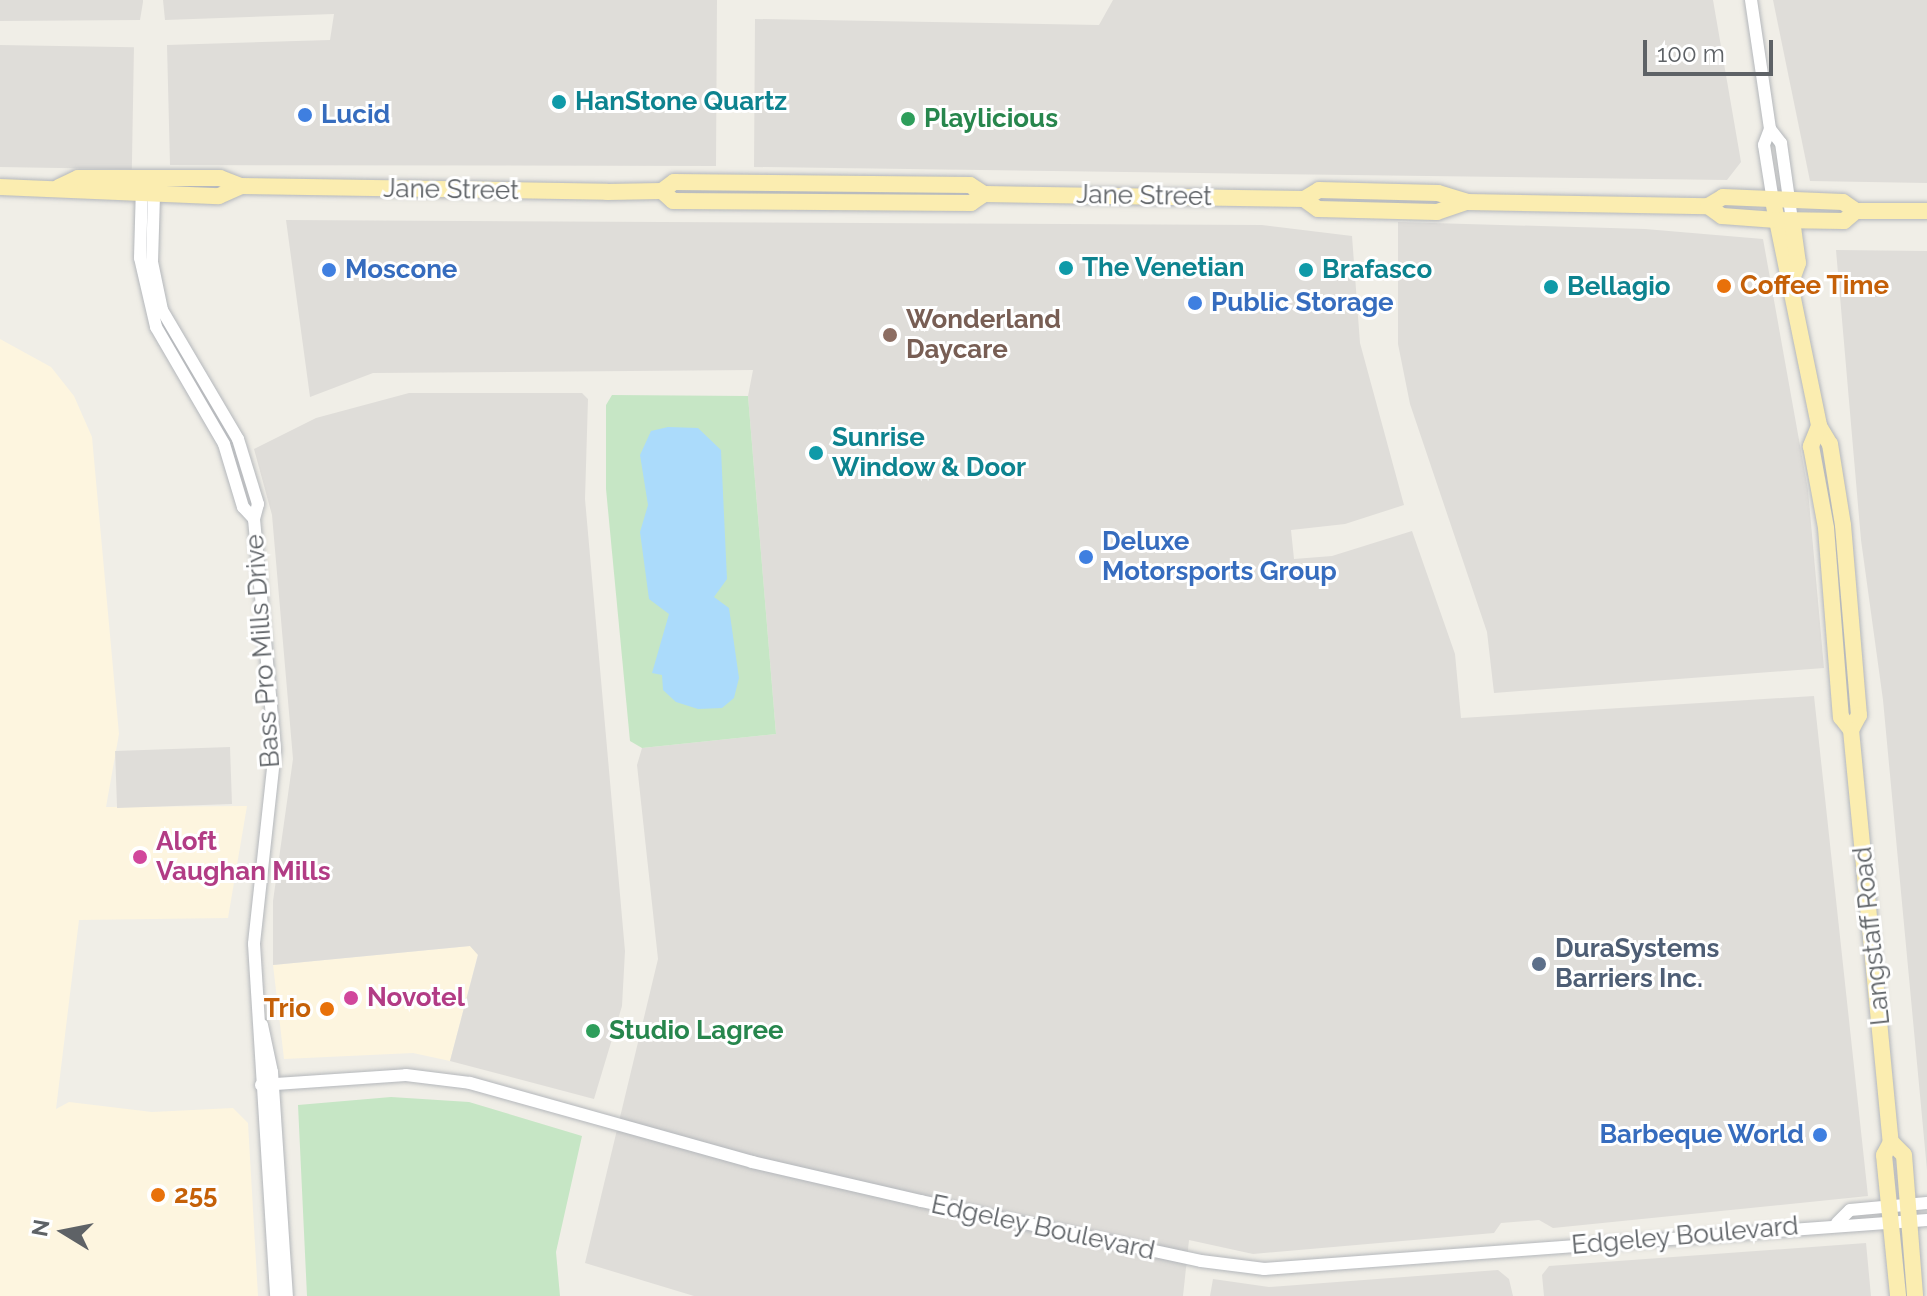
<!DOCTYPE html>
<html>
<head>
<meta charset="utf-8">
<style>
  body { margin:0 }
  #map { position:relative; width:1927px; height:1296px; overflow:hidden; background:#f0eee7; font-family:Raleway,sans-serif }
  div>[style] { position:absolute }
  .commercial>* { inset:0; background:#fdf5df }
  .industrial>* { inset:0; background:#dfddd9; transform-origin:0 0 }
  .green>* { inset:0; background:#c6e6c5 }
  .water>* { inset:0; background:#abdbfb }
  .roads { filter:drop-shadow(0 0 2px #b4b7bb) drop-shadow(0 0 2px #b4b7bb) }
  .minor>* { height:12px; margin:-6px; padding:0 6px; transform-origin:6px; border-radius:6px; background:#fff }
  .major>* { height:16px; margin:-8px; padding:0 8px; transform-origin:8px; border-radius:8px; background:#fbedb0 }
  .dots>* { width:22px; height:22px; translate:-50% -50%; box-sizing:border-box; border:4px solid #fff; border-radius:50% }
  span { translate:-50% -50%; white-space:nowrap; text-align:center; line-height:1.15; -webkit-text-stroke:6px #fff; paint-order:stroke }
  .culture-label { font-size:26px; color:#0d838f; font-weight:700 }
  .left { translate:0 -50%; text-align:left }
  .shop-label { font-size:26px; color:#366cbe; font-weight:700 }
  .right { translate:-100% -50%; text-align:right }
  .leisure-label { font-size:26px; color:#27864d; font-weight:700 }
  .street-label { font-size:26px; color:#5e6266 }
  .food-label { font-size:26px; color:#c56008; font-weight:700 }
  .education-label { font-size:26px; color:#785e54; font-weight:700 }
  .hotel-label { font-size:26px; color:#b23c85; font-weight:700 }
  .service-label { font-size:26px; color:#4e5e75; font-weight:700 }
  .north { position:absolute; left:24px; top:1192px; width:80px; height:80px; -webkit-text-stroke:6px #fff; paint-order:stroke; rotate:280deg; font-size:22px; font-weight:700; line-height:32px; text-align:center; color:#5e6266 }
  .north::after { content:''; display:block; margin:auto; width:28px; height:36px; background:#5e6266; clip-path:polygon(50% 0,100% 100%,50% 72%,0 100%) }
  .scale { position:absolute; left:1643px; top:40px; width:130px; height:36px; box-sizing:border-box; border:4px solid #5e6266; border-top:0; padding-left:10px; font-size:24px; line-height:28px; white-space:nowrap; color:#5e6266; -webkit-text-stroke:6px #fff; paint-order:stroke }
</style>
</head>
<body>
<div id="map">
  <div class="commercial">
    <div style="clip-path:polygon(0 339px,51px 367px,74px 396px,92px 437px,119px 734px,106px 807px,247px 806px,228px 918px,79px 920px,56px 1109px,69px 1102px,152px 1112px,233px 1108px,248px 1123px,258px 1296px,0 1296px)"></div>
    <div style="clip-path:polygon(470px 946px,478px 954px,450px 1061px,413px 1053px,284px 1059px,273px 965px)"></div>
  </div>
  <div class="industrial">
    <div style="clip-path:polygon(0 0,143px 0,143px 2px,140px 20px,0 21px)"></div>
    <div style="clip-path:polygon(163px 0,717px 0,716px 166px,170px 165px,167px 45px,330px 40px,334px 14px,165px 20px)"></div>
    <div style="clip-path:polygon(1113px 0,1713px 0,1741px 162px,1727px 180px,754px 167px,755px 19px,1099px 25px)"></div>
    <div style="clip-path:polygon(1773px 0,1927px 0,1927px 183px,1810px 181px)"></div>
    <div style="left:0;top:45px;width:134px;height:122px;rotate:1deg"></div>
    <div style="clip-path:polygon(286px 220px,1262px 225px,1352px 236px,1360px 343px,1404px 505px,1345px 524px,1291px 530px,1294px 559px,1332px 556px,1412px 531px,1455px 654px,1461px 718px,1814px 696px,1868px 1196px,1553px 1228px,1539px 1220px,1501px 1223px,1494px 1233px,1253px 1254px,1189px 1240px,1183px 1296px,694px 1296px,585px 1263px,658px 959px,637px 765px,642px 748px,776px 734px,748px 396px,753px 370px,373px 373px,310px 397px)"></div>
    <div style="clip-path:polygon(1398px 222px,1645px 229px,1763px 239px,1808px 490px,1824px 668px,1494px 693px,1487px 632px,1410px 404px,1398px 344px)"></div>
    <div style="clip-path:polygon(1836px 250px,1927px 251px,1927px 1170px,1883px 700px,1861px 540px)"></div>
    <div style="clip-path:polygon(409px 393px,582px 393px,588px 399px,585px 499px,625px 951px,622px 1006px,594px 1099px,450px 1061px,478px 955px,470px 946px,273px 965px,273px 901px,293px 759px,272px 515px,254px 449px,316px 418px)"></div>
    <div style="left:230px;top:747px;width:57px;height:115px;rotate:88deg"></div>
    <div style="clip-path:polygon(1866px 1243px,1871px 1296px,1544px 1296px,1542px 1275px,1549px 1266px)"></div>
    <div style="clip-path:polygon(1498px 1270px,1509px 1279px,1513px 1296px,1210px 1296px,1213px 1279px,1269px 1287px)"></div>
  </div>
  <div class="green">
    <div style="clip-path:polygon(612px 395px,748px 396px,776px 734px,642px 748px,630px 741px,606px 489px,606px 405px)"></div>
    <div style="clip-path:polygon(391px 1097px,469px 1102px,582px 1136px,556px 1252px,560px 1296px,307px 1296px,298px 1105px)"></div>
  </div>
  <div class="water">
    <div style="clip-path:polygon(668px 427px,698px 428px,721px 450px,727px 579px,714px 597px,729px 608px,739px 678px,734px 698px,722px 708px,698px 709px,676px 702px,663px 690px,662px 675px,652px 673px,669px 614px,649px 599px,640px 532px,648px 505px,640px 455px,651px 431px)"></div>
  </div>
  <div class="roads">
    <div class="minor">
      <div style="left:1751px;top:0;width:130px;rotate:81.6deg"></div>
      <div style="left:1770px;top:129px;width:18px;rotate:52deg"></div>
      <div style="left:1781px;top:143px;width:78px;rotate:81.9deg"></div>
      <div style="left:1770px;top:129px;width:17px;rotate:111deg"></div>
      <div style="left:1764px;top:145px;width:57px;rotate:80.9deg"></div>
      <div style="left:142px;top:186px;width:72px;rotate:91.6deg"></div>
      <div style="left:140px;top:258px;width:71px;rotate:76.9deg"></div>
      <div style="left:156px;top:327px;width:135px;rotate:59.8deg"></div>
      <div style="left:224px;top:444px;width:66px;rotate:73.2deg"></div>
      <div style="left:243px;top:507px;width:16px;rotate:47deg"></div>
      <div style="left:154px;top:195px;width:67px;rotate:91.7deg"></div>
      <div style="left:152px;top:262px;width:49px;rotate:78.2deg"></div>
      <div style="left:162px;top:310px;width:150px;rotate:59.5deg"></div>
      <div style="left:238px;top:439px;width:68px;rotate:72.9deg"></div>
      <div style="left:258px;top:504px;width:16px;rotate:105deg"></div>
      <div style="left:254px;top:519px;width:232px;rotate:84.8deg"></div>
      <div style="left:275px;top:750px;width:195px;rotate:96.2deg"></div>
      <div style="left:254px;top:944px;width:353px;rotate:86.4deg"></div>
      <div style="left:262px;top:1025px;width:48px;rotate:78deg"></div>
      <div style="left:272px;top:1072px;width:225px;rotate:86.2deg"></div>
      <div style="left:261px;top:1085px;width:145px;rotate:-3.9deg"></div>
      <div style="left:406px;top:1075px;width:64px;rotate:7.1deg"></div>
      <div style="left:470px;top:1083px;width:293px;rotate:15.6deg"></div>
      <div style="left:752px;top:1162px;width:173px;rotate:13deg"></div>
      <div style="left:921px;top:1201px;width:286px;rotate:12.1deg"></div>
      <div style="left:1201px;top:1261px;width:64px;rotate:7.2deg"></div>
      <div style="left:1264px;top:1269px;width:665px;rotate:-4.23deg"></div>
      <div style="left:1837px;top:1223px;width:18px;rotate:-45deg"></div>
      <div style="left:1850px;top:1210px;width:77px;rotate:-5.2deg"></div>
    </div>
    <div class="major">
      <div style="left:0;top:187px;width:219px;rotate:2.4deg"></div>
      <div style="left:219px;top:196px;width:24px;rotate:-24deg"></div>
      <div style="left:59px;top:187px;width:21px;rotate:-25deg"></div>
      <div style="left:78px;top:178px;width:142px"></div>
      <div style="left:220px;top:178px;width:22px;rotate:21deg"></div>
      <div style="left:241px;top:186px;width:366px;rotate:0.9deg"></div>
      <div style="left:607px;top:192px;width:55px;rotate:-1deg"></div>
      <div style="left:662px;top:191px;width:15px;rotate:-37deg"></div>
      <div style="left:674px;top:182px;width:296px;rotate:0.6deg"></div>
      <div style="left:970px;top:185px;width:17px;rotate:33deg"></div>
      <div style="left:984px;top:194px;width:320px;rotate:0.9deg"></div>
      <div style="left:1304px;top:199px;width:17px;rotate:-31deg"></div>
      <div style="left:1319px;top:190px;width:119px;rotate:1.4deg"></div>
      <div style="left:1438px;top:193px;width:30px;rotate:17deg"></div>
      <div style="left:1467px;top:202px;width:241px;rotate:1deg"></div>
      <div style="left:1708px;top:206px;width:17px;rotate:-31deg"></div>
      <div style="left:1723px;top:197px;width:120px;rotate:2.4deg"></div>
      <div style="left:1843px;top:202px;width:16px;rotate:35deg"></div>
      <div style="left:1856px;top:211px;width:71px"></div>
      <div style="left:662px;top:191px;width:15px;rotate:42deg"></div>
      <div style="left:673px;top:201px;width:298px;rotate:0.4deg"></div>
      <div style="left:971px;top:203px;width:16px;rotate:-35deg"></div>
      <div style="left:1304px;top:199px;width:17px;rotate:36deg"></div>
      <div style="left:1318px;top:209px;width:119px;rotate:1.4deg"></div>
      <div style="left:1437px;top:212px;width:31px;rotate:-19deg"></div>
      <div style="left:1773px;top:201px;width:230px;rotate:78.4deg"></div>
      <div style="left:1819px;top:426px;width:21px;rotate:59deg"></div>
      <div style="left:1830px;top:444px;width:82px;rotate:80.9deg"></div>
      <div style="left:1843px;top:525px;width:191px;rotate:85.2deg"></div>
      <div style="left:1859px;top:715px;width:17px;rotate:118deg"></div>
      <div style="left:1708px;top:206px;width:17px;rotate:36deg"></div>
      <div style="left:1722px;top:216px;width:54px;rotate:4.2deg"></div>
      <div style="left:1776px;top:220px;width:68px;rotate:0.8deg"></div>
      <div style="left:1844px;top:221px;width:16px;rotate:-40deg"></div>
      <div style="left:1792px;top:220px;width:43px;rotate:82.1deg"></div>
      <div style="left:1798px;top:263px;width:15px;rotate:110deg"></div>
      <div style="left:1819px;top:426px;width:22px;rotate:112deg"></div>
      <div style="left:1811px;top:446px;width:83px;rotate:79.6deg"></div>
      <div style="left:1826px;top:528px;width:190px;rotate:85.5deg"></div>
      <div style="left:1841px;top:717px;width:16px;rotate:52deg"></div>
      <div style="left:1851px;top:730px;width:414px;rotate:84.5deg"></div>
      <div style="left:1891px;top:1142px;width:15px;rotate:118deg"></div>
      <div style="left:1884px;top:1155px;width:142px;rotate:84.3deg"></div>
      <div style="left:1891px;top:1142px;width:18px;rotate:45deg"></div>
      <div style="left:1904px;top:1155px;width:141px;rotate:85.5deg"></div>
    </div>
  </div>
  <div class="dots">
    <div style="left:559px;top:102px;background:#0f9aa8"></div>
    <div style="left:305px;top:115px;background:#3f7fe0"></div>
    <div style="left:908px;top:119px;background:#2e9e5b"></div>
    <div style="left:1066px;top:268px;background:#0f9aa8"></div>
    <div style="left:329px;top:270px;background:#3f7fe0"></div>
    <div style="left:1306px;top:270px;background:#0f9aa8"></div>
    <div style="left:1724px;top:286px;background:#e8710a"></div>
    <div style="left:1551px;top:287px;background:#0f9aa8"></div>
    <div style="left:1195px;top:303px;background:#3f7fe0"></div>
    <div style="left:890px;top:335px;background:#8d6e63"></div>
    <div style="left:816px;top:453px;background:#0f9aa8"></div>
    <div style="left:1086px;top:557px;background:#3f7fe0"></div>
    <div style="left:140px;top:857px;background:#d1479c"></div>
    <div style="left:1539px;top:964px;background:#5c6f8a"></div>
    <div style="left:351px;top:998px;background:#d1479c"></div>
    <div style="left:327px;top:1009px;background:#e8710a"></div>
    <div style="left:593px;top:1031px;background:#2e9e5b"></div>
    <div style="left:1820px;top:1135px;background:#3f7fe0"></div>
    <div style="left:158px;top:1195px;background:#e8710a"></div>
  </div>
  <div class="culture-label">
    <span class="left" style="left:575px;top:102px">HanStone Quartz</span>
    <span class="left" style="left:1082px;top:268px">The Venetian</span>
    <span class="left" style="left:1322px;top:270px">Brafasco</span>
    <span class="left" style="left:1567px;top:287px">Bellagio</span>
    <span class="left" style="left:832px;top:453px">Sunrise<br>Window &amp; Door</span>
  </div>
  <div class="shop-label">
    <span class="left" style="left:321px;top:115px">Lucid</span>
    <span class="left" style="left:345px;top:270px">Moscone</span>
    <span class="left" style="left:1211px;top:303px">Public Storage</span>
    <span class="left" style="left:1102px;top:557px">Deluxe<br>Motorsports Group</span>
    <span class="right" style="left:1804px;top:1135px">Barbeque World</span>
  </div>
  <div class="leisure-label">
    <span class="left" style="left:924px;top:119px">Playlicious</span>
    <span class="left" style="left:609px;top:1031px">Studio Lagree</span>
  </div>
  <div class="street-label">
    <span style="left:451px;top:190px;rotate:1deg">Jane Street</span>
    <span style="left:1144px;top:196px;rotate:1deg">Jane Street</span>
    <span style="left:263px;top:651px;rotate:-94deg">Bass Pro Mills Drive</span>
    <span style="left:1872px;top:936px;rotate:-96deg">Langstaff Road</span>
    <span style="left:1043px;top:1228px;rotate:12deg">Edgeley Boulevard</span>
    <span style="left:1685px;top:1236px;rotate:-5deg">Edgeley Boulevard</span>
  </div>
  <div class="food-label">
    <span class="left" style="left:1740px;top:286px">Coffee Time</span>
    <span class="right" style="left:311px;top:1009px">Trio</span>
    <span class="left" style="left:174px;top:1195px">255</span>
  </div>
  <div class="education-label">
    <span class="left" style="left:906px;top:335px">Wonderland<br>Daycare</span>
  </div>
  <div class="hotel-label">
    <span class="left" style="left:156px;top:857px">Aloft<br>Vaughan Mills</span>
    <span class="left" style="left:367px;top:998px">Novotel</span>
  </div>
  <div class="service-label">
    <span class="left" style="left:1555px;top:964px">DuraSystems<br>Barriers Inc.</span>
  </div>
  <div class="north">N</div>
  <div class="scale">100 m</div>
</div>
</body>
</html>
